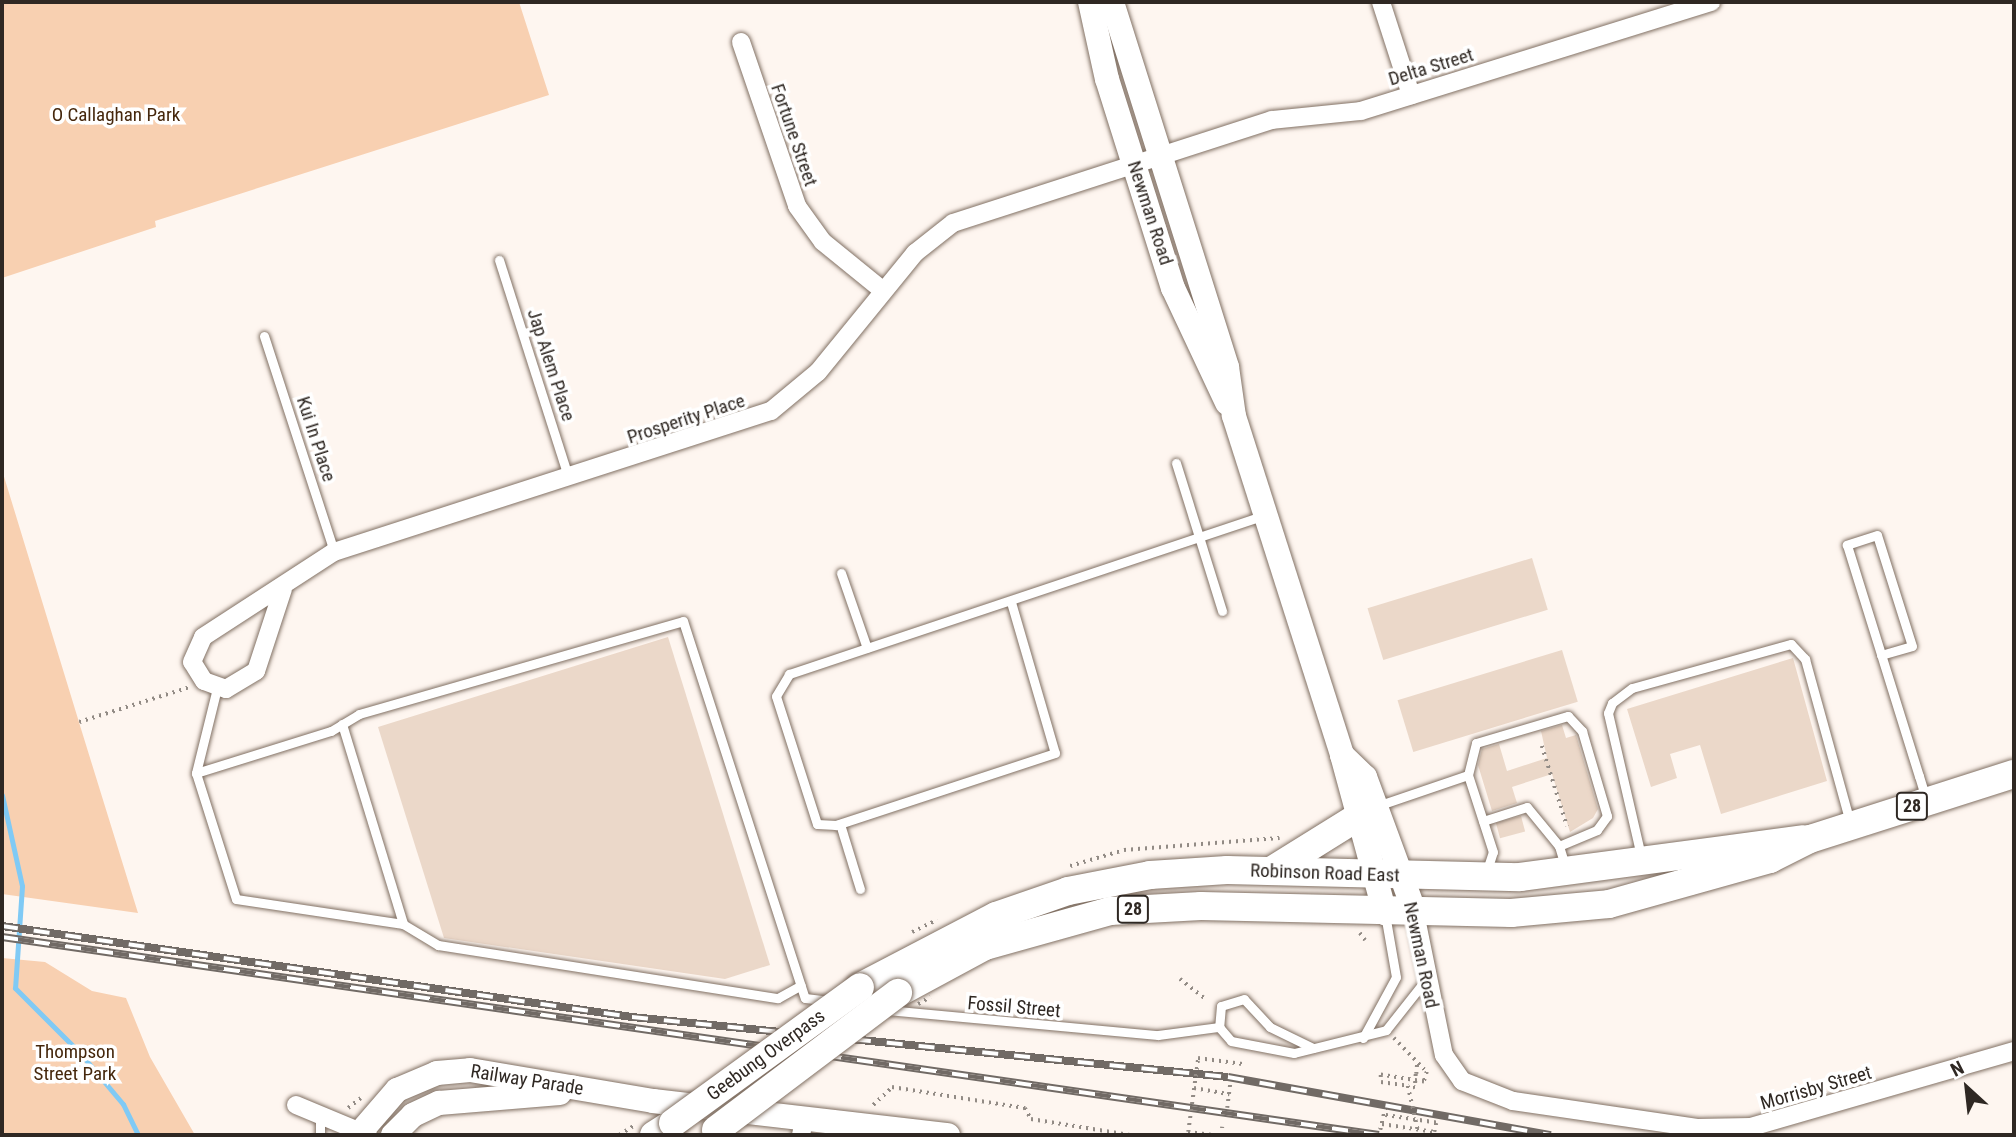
<!DOCTYPE html>
<html>
<head>
<meta charset="utf-8">
<style>
  body { margin:0 }
  #map { position:relative; width:2016px; height:1137px; overflow:hidden; background:#fef6f0; font-family:"Roboto Condensed",sans-serif }
  div>[style] { position:absolute }
  .green>* { inset:0; background:#f8d0b1 }
  .stream>* { height:5px; margin:-2.5px; padding:0 2.5px; transform-origin:2.5px; border-radius:2.5px; background:#80caf5 }
  .building>* { inset:0; background:#ebd8c9; transform-origin:0 0 }
  .path>* { height:3.5px; margin-top:-1.75px; transform-origin:0; background:repeating-linear-gradient(90deg,#928b85 0 2px,transparent 0 7px) }
  .roads { filter:drop-shadow(0 0 2px #817063) drop-shadow(0 0 2px #817063) }
  .lane>* { height:9px; margin:-4.5px; padding:0 4.5px; transform-origin:4.5px; border-radius:4.5px; background:#fff }
  .street>* { height:18px; margin:-9px; padding:0 9px; transform-origin:9px; border-radius:9px; background:#fff }
  .secondary>* { height:24px; margin:-12px; padding:0 12px; transform-origin:12px; border-radius:12px; background:#fff }
  .primary>* { height:28px; margin:-14px; padding:0 14px; transform-origin:14px; border-radius:14px; background:#fff }
  .rail>* { height:8px; margin-top:-4px; transform-origin:0; background:repeating-linear-gradient(90deg,#fff 0 16px,#716a65 0 32px); box-sizing:border-box; border-block:2px solid #716a65 }
  .path-bridge>* { height:3.5px; margin-top:-1.75px; transform-origin:0; background:repeating-linear-gradient(90deg,#928b85 0 2px,transparent 0 7px) }
  .bridges { filter:drop-shadow(0 0 2px #817063) drop-shadow(0 0 2px #817063) }
  .primary-bridge>* { height:28px; margin:-14px; padding:0 14px; transform-origin:14px; border-radius:14px; background:#fff }
  span { translate:-50% -50%; white-space:nowrap; text-align:center; line-height:1.15; -webkit-text-stroke:7px #fff; paint-order:stroke }
  .shield-label span { padding:2px 5px; background:#fff; border:2px solid; border-radius:5px; -webkit-text-stroke-width:0 }
  .shield-label { font-size:18px; color:#2f2823; font-weight:700 }
  .street-label { font-size:19px; color:#2f2823 }
  .park-label { font-size:19px; color:#45270c }
  .frame { position:absolute; inset:0; border:4px solid #2f2823; pointer-events:none }
  .north { position:absolute; left:1932px; top:1053px; width:70px; height:70px; -webkit-text-stroke:5px #fff; paint-order:stroke; rotate:333deg; font-size:19px; font-weight:700; line-height:28px; text-align:center; color:#2f2823 }
  .north::after { content:''; display:block; margin:auto; width:24px; height:32px; background:#2f2823; clip-path:polygon(50% 0,100% 100%,50% 72%,0 100%) }
</style>
</head>
<body>
<div id="map">
  <div class="green">
    <div style="clip-path:polygon(2px 2px,519px 2px,549px 95px,155px 221px,156px 227px,2px 278px)"></div>
    <div style="clip-path:polygon(2px 470px,82px 732px,138px 913px,2px 894px)"></div>
    <div style="clip-path:polygon(2px 958px,45px 962px,92px 991px,126px 998px,150px 1057px,195px 1135px,2px 1135px)"></div>
  </div>
  <div class="stream">
    <div style="left:2px;top:795px;width:93px;rotate:77.6deg"></div>
    <div style="left:22px;top:886px;width:102px;rotate:93.9deg"></div>
    <div style="left:15px;top:988px;width:92px;rotate:45deg"></div>
    <div style="left:80px;top:1053px;width:67px;rotate:49.9deg"></div>
    <div style="left:123px;top:1104px;width:34px;rotate:64deg"></div>
  </div>
  <div class="building">
    <div style="left:1532px;top:558px;width:54px;height:172px;rotate:73deg"></div>
    <div style="clip-path:polygon(668px 637px,770px 965px,725px 979px,444px 938px,378px 727px)"></div>
    <div style="left:1562px;top:650px;width:54px;height:172px;rotate:73deg"></div>
    <div style="clip-path:polygon(1793px 658px,1827px 781px,1721px 814px,1700px 745px,1670px 754px,1677px 778px,1651px 787px,1627px 709px)"></div>
    <div style="clip-path:polygon(1562px 725px,1566px 738px,1576px 735px,1598px 809px,1593px 818px,1570px 832px,1552px 774px,1512px 787px,1517px 803px,1492px 811px,1478px 765px,1482px 749px,1499px 744px,1507px 771px,1547px 758px,1541px 731px)"></div>
    <div style="left:1521px;top:816px;width:16px;height:26px;rotate:75deg"></div>
  </div>
  <div class="path">
    <div style="left:79px;top:722px;width:116px;rotate:-17.5deg"></div>
    <div style="left:1542px;top:746px;width:84px;rotate:72.6deg"></div>
    <div style="left:1070px;top:866px;width:56px;rotate:-16.5deg"></div>
    <div style="left:1124px;top:850px;width:156px;rotate:-4.4deg"></div>
    <div style="left:912px;top:932px;width:28px;rotate:-26deg"></div>
    <div style="left:1360px;top:933px;width:9px;rotate:54deg"></div>
    <div style="left:1180px;top:979px;width:31px;rotate:38deg"></div>
    <div style="left:1394px;top:1038px;width:47px;rotate:45.9deg"></div>
    <div style="left:1427px;top:1072px;width:10px;rotate:107deg"></div>
    <div style="left:1424px;top:1082px;width:44px;rotate:-170.8deg"></div>
    <div style="left:1381px;top:1075px;width:7px;rotate:90deg"></div>
    <div style="left:1381px;top:1082px;width:27px;rotate:8deg"></div>
    <div style="left:1198px;top:1058px;width:45px;rotate:7.6deg"></div>
    <div style="left:1416px;top:1074px;width:12px;rotate:-85deg"></div>
    <div style="left:1194px;top:1088px;width:36px;rotate:10deg"></div>
    <div style="left:873px;top:1105px;width:26px;rotate:-43deg"></div>
    <div style="left:892px;top:1087px;width:135px;rotate:9deg"></div>
    <div style="left:1025px;top:1108px;width:13px;rotate:61deg"></div>
    <div style="left:1031px;top:1119px;width:100px;rotate:9.2deg"></div>
    <div style="left:348px;top:1108px;width:16px;rotate:-38deg"></div>
    <div style="left:1227px;top:1108px;width:24px;rotate:-83deg"></div>
    <div style="left:1382px;top:1124px;width:53px;rotate:8.7deg"></div>
    <div style="left:1434px;top:1132px;width:9px;rotate:-77deg"></div>
    <div style="left:1436px;top:1123px;width:54px;rotate:-171.4deg"></div>
    <div style="left:1380px;top:1130px;width:22px;rotate:-77deg"></div>
    <div style="left:1188px;top:1132px;width:23px;rotate:7deg"></div>
    <div style="left:619px;top:1135px;width:19px;rotate:-32deg"></div>
    <div style="left:1221px;top:1135px;width:8px;rotate:-83deg"></div>
  </div>
  <div class="roads">
    <div class="lane">
      <div style="left:499px;top:260px;width:230px;rotate:72.3deg"></div>
      <div style="left:264px;top:336px;width:227px;rotate:72deg"></div>
      <div style="left:1176px;top:463px;width:155px;rotate:72.7deg"></div>
      <div style="left:841px;top:573px;width:79px;rotate:70.9deg"></div>
      <div style="left:1011px;top:602px;width:157px;rotate:73.8deg"></div>
      <div style="left:1055px;top:753px;width:231px;rotate:161.8deg"></div>
      <div style="left:836px;top:825px;width:19px;rotate:-177deg"></div>
      <div style="left:817px;top:824px;width:134px;rotate:-107.8deg"></div>
      <div style="left:776px;top:696px;width:26px;rotate:-59deg"></div>
      <div style="left:789px;top:674px;width:502px;rotate:-18.47deg"></div>
      <div style="left:1881px;top:655px;width:32px;rotate:-16deg"></div>
      <div style="left:1912px;top:646px;width:116px;rotate:-107.5deg"></div>
      <div style="left:1877px;top:535px;width:32px;rotate:162deg"></div>
      <div style="left:1847px;top:545px;width:242px;rotate:72.7deg"></div>
      <div style="left:1919px;top:776px;width:24px;rotate:73deg"></div>
      <div style="left:217px;top:688px;width:88px;rotate:103.9deg"></div>
      <div style="left:196px;top:773px;width:132px;rotate:72.4deg"></div>
      <div style="left:236px;top:899px;width:169px;rotate:8.5deg"></div>
      <div style="left:403px;top:924px;width:41px;rotate:31deg"></div>
      <div style="left:438px;top:945px;width:344px;rotate:8.9deg"></div>
      <div style="left:778px;top:998px;width:26px;rotate:-29deg"></div>
      <div style="left:342px;top:724px;width:209px;rotate:73deg"></div>
      <div style="left:196px;top:773px;width:141px;rotate:-17.3deg"></div>
      <div style="left:331px;top:731px;width:33px;rotate:-31deg"></div>
      <div style="left:359px;top:714px;width:337px;rotate:-16deg"></div>
      <div style="left:683px;top:621px;width:396px;rotate:72.1deg"></div>
      <div style="left:805px;top:998px;width:23px;rotate:7deg"></div>
      <div style="left:1377px;top:806px;width:96px;rotate:-18.8deg"></div>
      <div style="left:1483px;top:821px;width:46px;rotate:-17.7deg"></div>
      <div style="left:1527px;top:807px;width:50px;rotate:50.6deg"></div>
      <div style="left:1559px;top:846px;width:21px;rotate:73deg"></div>
      <div style="left:840px;top:824px;width:68px;rotate:72.9deg"></div>
      <div style="left:1641px;top:856px;width:147px;rotate:-103deg"></div>
      <div style="left:1608px;top:713px;width:11px;rotate:-68deg"></div>
      <div style="left:1612px;top:703px;width:25px;rotate:-37deg"></div>
      <div style="left:1632px;top:688px;width:165px;rotate:-15.5deg"></div>
      <div style="left:1791px;top:644px;width:21px;rotate:47deg"></div>
      <div style="left:1805px;top:659px;width:169px;rotate:74.6deg"></div>
      <div style="left:1486px;top:873px;width:22px;rotate:-72deg"></div>
      <div style="left:1493px;top:852px;width:81px;rotate:-108deg"></div>
      <div style="left:1468px;top:775px;width:33px;rotate:-76deg"></div>
      <div style="left:1476px;top:743px;width:96px;rotate:-16.4deg"></div>
      <div style="left:1568px;top:716px;width:21px;rotate:47deg"></div>
      <div style="left:1582px;top:731px;width:89px;rotate:73.6deg"></div>
      <div style="left:1607px;top:816px;width:17px;rotate:126deg"></div>
      <div style="left:1597px;top:830px;width:41px;rotate:157.2deg"></div>
      <div style="left:887px;top:1010px;width:272px;rotate:5.3deg"></div>
      <div style="left:1158px;top:1035px;width:62px;rotate:-7.5deg"></div>
      <div style="left:1363px;top:1038px;width:69px;rotate:-61.6deg"></div>
      <div style="left:1396px;top:977px;width:64px;rotate:-99.9deg"></div>
      <div style="left:1313px;top:1048px;width:48px;rotate:-154deg"></div>
      <div style="left:1270px;top:1027px;width:38px;rotate:-133deg"></div>
      <div style="left:1244px;top:999px;width:24px;rotate:163deg"></div>
      <div style="left:1221px;top:1006px;width:21px;rotate:95deg"></div>
      <div style="left:1219px;top:1027px;width:18px;rotate:49deg"></div>
      <div style="left:1231px;top:1041px;width:64px;rotate:10.8deg"></div>
      <div style="left:1294px;top:1053px;width:95px;rotate:-14deg"></div>
      <div style="left:1386px;top:1030px;width:66px;rotate:-51.7deg"></div>
      <div style="left:320px;top:1135px;width:18px;rotate:-90deg"></div>
    </div>
    <div class="street">
      <div style="left:1381px;top:2px;width:98px;rotate:72.1deg"></div>
      <div style="left:741px;top:42px;width:173px;rotate:71.1deg"></div>
      <div style="left:797px;top:206px;width:44px;rotate:54.2deg"></div>
      <div style="left:823px;top:242px;width:76px;rotate:39.1deg"></div>
      <div style="left:283px;top:589px;width:86px;rotate:108.2deg"></div>
      <div style="left:256px;top:671px;width:35px;rotate:149deg"></div>
      <div style="left:226px;top:689px;width:23px;rotate:-160deg"></div>
      <div style="left:204px;top:681px;width:22px;rotate:-122deg"></div>
      <div style="left:192px;top:662px;width:27px;rotate:-66deg"></div>
      <div style="left:203px;top:637px;width:156px;rotate:-33deg"></div>
      <div style="left:334px;top:552px;width:459px;rotate:-17.9deg"></div>
      <div style="left:771px;top:411px;width:61px;rotate:-39.7deg"></div>
      <div style="left:818px;top:372px;width:154px;rotate:-50.8deg"></div>
      <div style="left:915px;top:253px;width:48px;rotate:-38.3deg"></div>
      <div style="left:953px;top:223px;width:335px;rotate:-17.9deg"></div>
      <div style="left:1272px;top:120px;width:89px;rotate:-5.8deg"></div>
      <div style="left:1361px;top:111px;width:367px;rotate:-17.3deg"></div>
      <div style="left:1415px;top:913px;width:145px;rotate:78.5deg"></div>
      <div style="left:1444px;top:1055px;width:32px;rotate:55deg"></div>
      <div style="left:1462px;top:1081px;width:55px;rotate:21.4deg"></div>
      <div style="left:1513px;top:1101px;width:186px;rotate:8.3deg"></div>
      <div style="left:1697px;top:1128px;width:54px;rotate:-1.1deg"></div>
      <div style="left:1751px;top:1127px;width:274px;rotate:-16.1deg"></div>
      <div style="left:296px;top:1105px;width:78px;rotate:22.6deg"></div>
      <div style="left:801px;top:1135px;width:14px;rotate:-78deg"></div>
    </div>
    <div class="secondary">
      <div style="left:1090px;top:2px;width:79px;rotate:77.6deg"></div>
      <div style="left:1107px;top:79px;width:219px;rotate:72.5deg"></div>
      <div style="left:1173px;top:288px;width:127px;rotate:64.8deg"></div>
      <div style="left:1112px;top:2px;width:383px;rotate:72.5deg"></div>
      <div style="left:1227px;top:367px;width:49px;rotate:81.9deg"></div>
      <div style="left:1234px;top:416px;width:356px;rotate:72.3deg"></div>
      <div style="left:1342px;top:755px;width:164px;rotate:74.8deg"></div>
      <div style="left:1342px;top:755px;width:32px;rotate:44deg"></div>
      <div style="left:1365px;top:777px;width:145px;rotate:69.8deg"></div>
      <div style="left:358px;top:1135px;width:60px;rotate:-49.1deg"></div>
      <div style="left:397px;top:1090px;width:43px;rotate:-23deg"></div>
      <div style="left:437px;top:1073px;width:33px;rotate:-5deg"></div>
      <div style="left:470px;top:1070px;width:186px;rotate:9.6deg"></div>
      <div style="left:653px;top:1101px;width:297px;rotate:6.6deg"></div>
      <div style="left:393px;top:1135px;width:28px;rotate:-45deg"></div>
      <div style="left:413px;top:1115px;width:29px;rotate:-25deg"></div>
      <div style="left:439px;top:1103px;width:121px;rotate:-4.7deg"></div>
    </div>
    <div class="primary">
      <div style="left:1271px;top:871px;width:100px;rotate:-31.9deg"></div>
      <div style="left:860px;top:987px;width:153px;rotate:-27.6deg"></div>
      <div style="left:996px;top:916px;width:76px;rotate:-19.1deg"></div>
      <div style="left:1068px;top:891px;width:84px;rotate:-11deg"></div>
      <div style="left:1150px;top:875px;width:77px;rotate:-3.7deg"></div>
      <div style="left:1227px;top:870px;width:293px;rotate:1.4deg"></div>
      <div style="left:1520px;top:877px;width:286px;rotate:-7.6deg"></div>
      <div style="left:898px;top:993px;width:99px;rotate:-28.4deg"></div>
      <div style="left:985px;top:946px;width:130px;rotate:-15.6deg"></div>
      <div style="left:1110px;top:911px;width:91px;rotate:-3.1deg"></div>
      <div style="left:1201px;top:906px;width:310px;rotate:1.3deg"></div>
      <div style="left:1511px;top:913px;width:98px;rotate:-5.2deg"></div>
      <div style="left:1609px;top:904px;width:167px;rotate:-15.6deg"></div>
      <div style="left:1770px;top:859px;width:45px;rotate:-26.6deg"></div>
      <div style="left:1810px;top:839px;width:214px;rotate:-17.7deg"></div>
      <div style="left:654px;top:1135px;width:22px;rotate:-32deg"></div>
    </div>
  </div>
  <div class="rail">
    <div style="left:2px;top:926px;width:637px;rotate:8.22deg"></div>
    <div style="left:632px;top:1017px;width:599px;rotate:5.75deg"></div>
    <div style="left:1228px;top:1077px;width:328px;rotate:10.2deg"></div>
    <div style="left:2px;top:937px;width:1391px;rotate:8.18deg"></div>
  </div>
  <div class="path-bridge">
    <div style="left:918px;top:1004px;width:14px;rotate:-30deg"></div>
    <div style="left:1416px;top:1074px;width:14px;rotate:94deg"></div>
    <div style="left:1415px;top:1088px;width:7px;rotate:-164deg"></div>
    <div style="left:1408px;top:1086px;width:50px;rotate:77.3deg"></div>
    <div style="left:1188px;top:1132px;width:75px;rotate:-82.3deg"></div>
  </div>
  <div class="bridges">
    <div class="primary-bridge">
      <div style="left:673px;top:1123px;width:231px;rotate:-36deg"></div>
      <div style="left:716px;top:1130px;width:228px;rotate:-37deg"></div>
    </div>
  </div>
  <div class="shield-label">
    <span style="left:1912px;top:806px">28</span>
    <span style="left:1133px;top:909px">28</span>
  </div>
  <div class="street-label">
    <span style="left:1431px;top:67px;rotate:-17deg">Delta Street</span>
    <span style="left:794px;top:135px;rotate:71deg">Fortune Street</span>
    <span style="left:1150px;top:213px;rotate:72deg">Newman Road</span>
    <span style="left:551px;top:365px;rotate:72deg">Jap Alem Place</span>
    <span style="left:686px;top:419px;rotate:-18deg">Prosperity Place</span>
    <span style="left:316px;top:439px;rotate:72deg">Kui In Place</span>
    <span style="left:1325px;top:873px;rotate:2deg">Robinson Road East</span>
    <span style="left:1421px;top:955px;rotate:78deg">Newman Road</span>
    <span style="left:1014px;top:1007px;rotate:5deg">Fossil Street</span>
    <span style="left:766px;top:1055px;rotate:-36deg">Geebung Overpass</span>
    <span style="left:527px;top:1080px;rotate:9deg">Railway Parade</span>
    <span style="left:1816px;top:1088px;rotate:-16deg">Morrisby Street</span>
  </div>
  <div class="park-label">
    <span style="left:116px;top:115px">O Callaghan Park</span>
    <span style="left:75px;top:1063px">Thompson<br>Street Park</span>
  </div>
  <div class="frame"></div>
  <div class="north">N</div>
</div>
</body>
</html>
